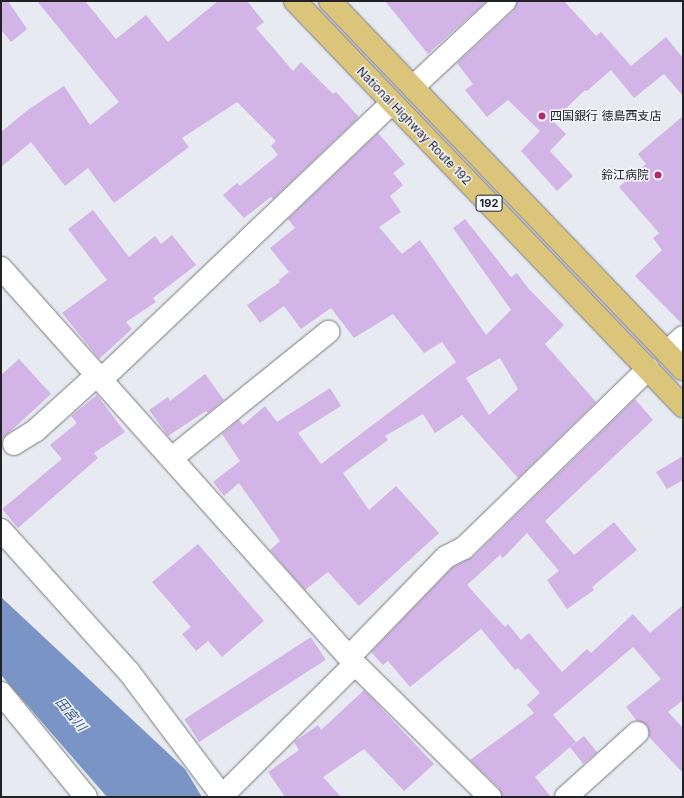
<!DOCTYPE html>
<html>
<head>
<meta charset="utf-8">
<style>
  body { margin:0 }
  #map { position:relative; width:684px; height:798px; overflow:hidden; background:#e7eaf1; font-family:Inter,"Noto Sans JP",sans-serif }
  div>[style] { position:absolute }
  .water>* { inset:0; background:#7a95c5 }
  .building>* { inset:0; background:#d3b4e7; transform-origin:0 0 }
  .roads { filter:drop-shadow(0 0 1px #76787f) drop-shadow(0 0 1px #76787f) }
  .minor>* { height:22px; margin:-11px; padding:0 11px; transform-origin:11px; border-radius:11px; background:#fff }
  .highway>* { height:22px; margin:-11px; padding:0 11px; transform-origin:11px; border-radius:11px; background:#dbc57b }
  .dots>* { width:11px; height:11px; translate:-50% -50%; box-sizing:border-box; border:2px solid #f4f7ff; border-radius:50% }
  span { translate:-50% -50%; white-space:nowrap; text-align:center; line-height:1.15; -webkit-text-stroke:3px #f4f7ff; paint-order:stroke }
  .shield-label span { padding:1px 3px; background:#f4f7ff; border:1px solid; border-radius:3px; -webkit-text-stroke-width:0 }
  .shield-label { font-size:11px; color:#212225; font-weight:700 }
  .poi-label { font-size:12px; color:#212225 }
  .left { translate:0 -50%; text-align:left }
  .right { translate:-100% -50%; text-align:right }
  .street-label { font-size:12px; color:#212225 }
  .water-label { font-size:13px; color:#2c4d8a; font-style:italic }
  .frame { position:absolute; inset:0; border:2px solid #212225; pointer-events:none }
</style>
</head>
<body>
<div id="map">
  <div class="water">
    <div style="clip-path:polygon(1px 597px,185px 769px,202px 797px,107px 797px,1px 675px)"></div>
  </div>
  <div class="building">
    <div style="clip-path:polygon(1px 1px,8px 1px,27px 29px,11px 42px,1px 30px)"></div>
    <div style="clip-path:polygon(37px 1px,85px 1px,116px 39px,146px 15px,168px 42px,218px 1px,247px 1px,264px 22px,256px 28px,293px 71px,301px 62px,333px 94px,336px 92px,359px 117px,273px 199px,271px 197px,244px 218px,223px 195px,237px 183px,240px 186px,278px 155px,271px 146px,276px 141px,237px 102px,182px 138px,189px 147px,114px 203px,88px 168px,65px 186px,31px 142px,1px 167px,1px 132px,29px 109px,64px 86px,90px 125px,119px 102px)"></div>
    <div style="clip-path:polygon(385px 1px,487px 1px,428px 54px)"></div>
    <div style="clip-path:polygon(517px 1px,564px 1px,596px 36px,601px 32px,631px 66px,666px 37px,683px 58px,683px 96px,664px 74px,634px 98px,611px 70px,587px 91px,585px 90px,553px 121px,566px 134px,550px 151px,573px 176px,557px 191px,521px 151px,540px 131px,508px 100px,487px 117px,465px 90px,473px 84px,457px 63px,514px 10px)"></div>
    <div style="clip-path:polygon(683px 116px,683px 325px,635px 276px,662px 250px,653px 238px,659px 233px,619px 187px,646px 164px,638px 154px)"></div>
    <div style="clip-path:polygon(evenodd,378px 133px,405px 164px,393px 173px,403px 185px,390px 196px,401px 212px,379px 227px,402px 254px,420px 240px,486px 335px,511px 310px,453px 228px,465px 219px,511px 277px,517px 273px,528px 288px,564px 325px,545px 344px,596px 402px,518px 478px,462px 415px,435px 433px,423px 414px,385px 436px,388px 440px,343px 473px,369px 510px,396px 486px,439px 533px,359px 606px,328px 572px,305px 590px,270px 550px,280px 541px,239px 483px,224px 496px,213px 482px,240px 461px,222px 434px,239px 420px,243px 425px,265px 406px,277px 422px,330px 388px,341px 406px,298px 433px,321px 464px,456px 362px,442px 342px,424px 353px,393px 314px,354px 338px,331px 308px,301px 329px,284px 306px,260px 323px,247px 305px,280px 282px,279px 280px,289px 272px,270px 248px,295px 228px,288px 219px,378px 133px,500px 358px,518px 389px,489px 415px,466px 378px,500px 358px)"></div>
    <div style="clip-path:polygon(93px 210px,129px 257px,155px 236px,161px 244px,172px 235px,196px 265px,153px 298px,156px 302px,126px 322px,132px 329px,99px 359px,62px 313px,107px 280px,68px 229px)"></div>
    <div style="clip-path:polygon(19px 359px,51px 394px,1px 440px,1px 375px)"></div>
    <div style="clip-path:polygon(205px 374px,224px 400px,208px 413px,206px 411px,168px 436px,149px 410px,168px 397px,170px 401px)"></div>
    <div style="clip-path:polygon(97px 395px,125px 432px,94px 453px,98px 458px,18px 528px,2px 509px,62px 459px,50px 445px,77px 423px,71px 416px)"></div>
    <div style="clip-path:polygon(635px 399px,653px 420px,545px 521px,574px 555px,614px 522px,637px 550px,592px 587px,594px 590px,567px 609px,547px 580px,559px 571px,527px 533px,503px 558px,500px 555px,467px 585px,505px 627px,508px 624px,521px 640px,529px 633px,562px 672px,587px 649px,591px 653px,633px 614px,650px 633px,683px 605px,683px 700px,668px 712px,683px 728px,683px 773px,649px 737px,647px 725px,637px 721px,626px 707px,661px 679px,633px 647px,553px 715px,576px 742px,535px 777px,551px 797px,502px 797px,499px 788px,470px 760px,534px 713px,527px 705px,540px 693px,518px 668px,515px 670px,481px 629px,410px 687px,388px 661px,383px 665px,371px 652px,453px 567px,473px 557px)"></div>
    <div style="clip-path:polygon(683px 456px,683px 480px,667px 489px,656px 472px)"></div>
    <div style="clip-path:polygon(198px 544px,264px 621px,222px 657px,208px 641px,196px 651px,182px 634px,191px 627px,152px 582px)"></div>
    <div style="left:311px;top:637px;width:27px;height:151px;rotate:57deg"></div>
    <div style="clip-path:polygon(364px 690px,434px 764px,404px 791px,364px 749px,323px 777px,341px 797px,285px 797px,268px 772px,299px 750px,294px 742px,318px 725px,321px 730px)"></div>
    <div style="left:584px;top:736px;width:21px;height:18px;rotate:51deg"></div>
  </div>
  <div class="roads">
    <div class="minor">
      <div style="left:413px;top:87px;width:126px;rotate:-43.1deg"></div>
      <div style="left:1px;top:268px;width:531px;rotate:48.21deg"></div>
      <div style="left:355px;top:664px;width:190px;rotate:44.6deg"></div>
      <div style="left:667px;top:352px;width:22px;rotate:-43deg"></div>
      <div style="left:102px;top:379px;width:400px;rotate:-43.6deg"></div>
      <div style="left:14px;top:444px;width:25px;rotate:-32deg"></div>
      <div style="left:35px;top:431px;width:85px;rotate:-42.1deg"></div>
      <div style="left:172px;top:458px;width:201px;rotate:-38.9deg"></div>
      <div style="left:1px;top:530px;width:191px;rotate:48deg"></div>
      <div style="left:129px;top:672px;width:156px;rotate:53.1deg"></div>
      <div style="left:349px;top:657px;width:139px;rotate:-45.9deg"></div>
      <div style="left:446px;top:557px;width:20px;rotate:-27deg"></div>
      <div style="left:464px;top:548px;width:257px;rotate:-44.2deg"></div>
      <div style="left:1px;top:693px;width:134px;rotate:50.7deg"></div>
      <div style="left:222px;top:796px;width:187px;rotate:-44.8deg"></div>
      <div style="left:566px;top:797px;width:96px;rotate:-42deg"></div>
    </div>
    <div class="highway">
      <div style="left:295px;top:1px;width:561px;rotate:46.23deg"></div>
      <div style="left:330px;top:1px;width:510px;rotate:46.19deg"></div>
    </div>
  </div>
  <div class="dots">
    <div style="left:542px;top:116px;background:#b12a6d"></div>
    <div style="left:658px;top:175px;background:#b12a6d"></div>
  </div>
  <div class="shield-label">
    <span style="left:489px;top:203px">192</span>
  </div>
  <div class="poi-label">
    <span class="left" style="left:550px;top:116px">四国銀行 徳島西支店</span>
    <span class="right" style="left:649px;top:175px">鈴江病院</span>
  </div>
  <div class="street-label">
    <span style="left:414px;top:126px;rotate:46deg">National Highway Route 192</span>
  </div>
  <div class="water-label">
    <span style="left:71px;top:714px;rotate:50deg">田宮川</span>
  </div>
  <div class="frame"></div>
</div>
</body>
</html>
